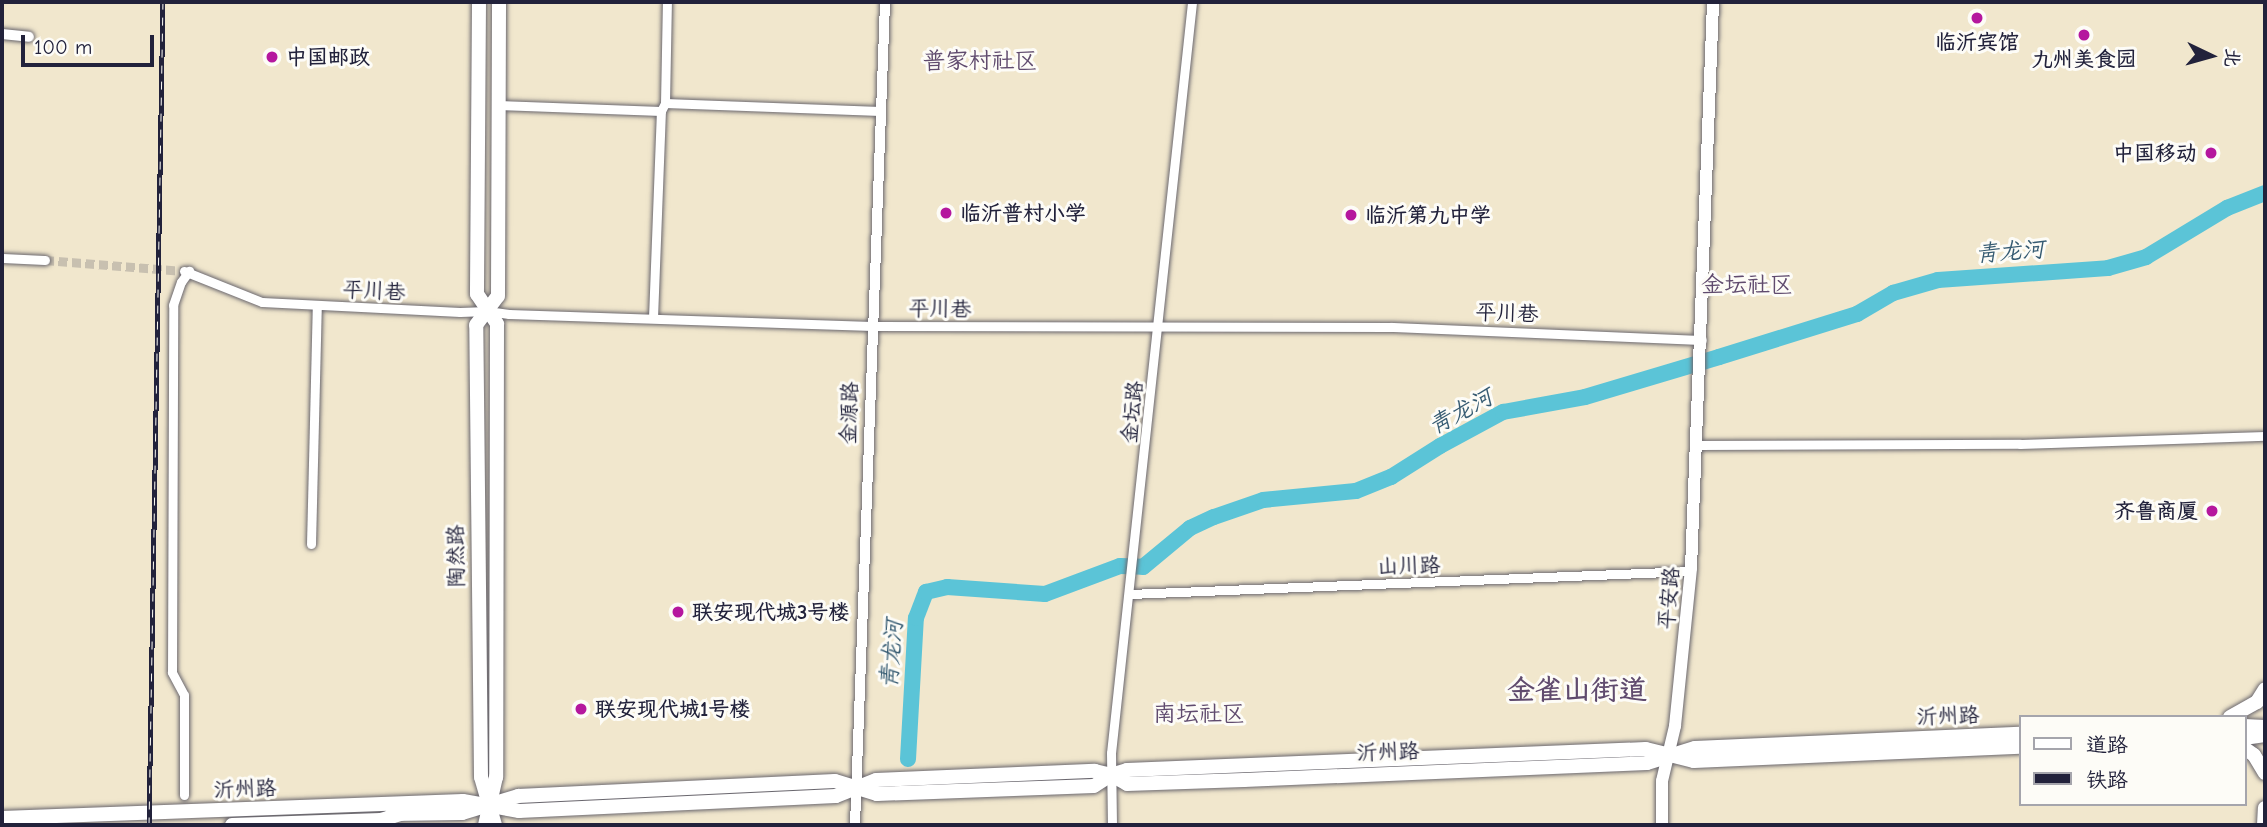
<!DOCTYPE html>
<html>
<head>
<meta charset="utf-8">
<style>
  body { margin:0 }
  #map { position:relative; width:2267px; height:827px; overflow:hidden; background:#f1e7cd; font-family:"Comic Neue","LXGW WenKai TC",sans-serif }
  div>[style] { position:absolute }
  .river>* { height:16px; margin:-8px; padding:0 8px; transform-origin:8px; border-radius:8px; background:#5bc4d7 }
  .minor-tunnel>* { height:9px; margin-top:-4.5px; transform-origin:0; background:repeating-linear-gradient(90deg,#c8c0b0 0 9px,transparent 0 13.5px) }
  .roads { filter:drop-shadow(0 0 2px #6a676e) drop-shadow(0 0 2px #6a676e) }
  .minor>* { height:9px; margin:-4.5px; padding:0 4.5px; transform-origin:4.5px; border-radius:4.5px; background:#fff }
  .tertiary>* { height:10px; margin:-5px; padding:0 5px; transform-origin:5px; border-radius:5px; background:#fff }
  .secondary>* { height:12px; margin:-6px; padding:0 6px; transform-origin:6px; border-radius:6px; background:#fff }
  .primary>* { height:14px; margin:-7px; padding:0 7px; transform-origin:7px; border-radius:7px; background:#fff }
  .rail>* { height:5px; margin-top:-2.5px; transform-origin:0; background:repeating-linear-gradient(90deg,#fdfcf7 0 8px,#22223b 0 16px); box-sizing:border-box; border-block:2px solid #22223b }
  .dots>* { width:19px; height:19px; translate:-50% -50%; box-sizing:border-box; border:4px solid #fdfcf7; border-radius:50% }
  span { translate:-50% -50%; white-space:nowrap; text-align:center; line-height:1.15; -webkit-text-stroke:6px #fdfcf7; paint-order:stroke }
  .poi-label { font-size:21px; color:#22223b; font-weight:700 }
  .left { translate:0 -50%; text-align:left }
  .right { translate:-100% -50%; text-align:right }
  .street-label { font-size:21px; color:#22223b }
  .neighbourhood-label { font-size:23px; color:#604b6e }
  .water-label { font-size:23px; color:#365b72; font-style:italic }
  .district-label { font-size:28px; color:#604b6e; font-weight:700 }
  .frame { position:absolute; inset:0; border:4px solid #22223b; pointer-events:none }
  .legend { position:absolute; left:2019px; top:715px; width:228px; height:91px; box-sizing:border-box; background:#fdfcf7; border:2px solid #a5a5ac; margin:0; padding:9px 12px; list-style:none; font-size:21px; color:#22223b }
  .legend li { display:flex; align-items:center; gap:14px; height:35px }
  .legend b { width:35px; border:2px solid #a5a5ac }
  .north { position:absolute; left:2176px; top:21px; width:70px; height:70px; -webkit-text-stroke:5px #fdfcf7; paint-order:stroke; rotate:95deg; font-size:19px; font-weight:700; line-height:28px; text-align:center; color:#22223b }
  .north::after { content:''; display:block; margin:auto; width:24px; height:32px; background:#22223b; clip-path:polygon(50% 0,100% 100%,50% 72%,0 100%) }
  .scale { position:absolute; left:21px; top:35px; width:133px; height:32px; box-sizing:border-box; border:4px solid #22223b; border-top:0; padding-left:9px; font-size:21px; line-height:24px; white-space:nowrap; color:#22223b; -webkit-text-stroke:5px #fdfcf7; paint-order:stroke }
</style>
</head>
<body>
<div id="map">
  <div class="river">
    <div style="left:908px;top:759px;width:141px;rotate:-86.8deg"></div>
    <div style="left:916px;top:618px;width:28px;rotate:-69deg"></div>
    <div style="left:926px;top:592px;width:22px;rotate:-13deg"></div>
    <div style="left:947px;top:587px;width:98px;rotate:4.1deg"></div>
    <div style="left:1045px;top:594px;width:80px;rotate:-20.5deg"></div>
    <div style="left:1120px;top:566px;width:23px;rotate:2deg"></div>
    <div style="left:1143px;top:567px;width:61px;rotate:-39.7deg"></div>
    <div style="left:1190px;top:528px;width:26px;rotate:-25deg"></div>
    <div style="left:1214px;top:517px;width:52px;rotate:-19.1deg"></div>
    <div style="left:1263px;top:500px;width:93px;rotate:-5.5deg"></div>
    <div style="left:1356px;top:491px;width:38px;rotate:-22deg"></div>
    <div style="left:1391px;top:477px;width:58px;rotate:-32.3deg"></div>
    <div style="left:1440px;top:446px;width:72px;rotate:-28.4deg"></div>
    <div style="left:1503px;top:412px;width:83px;rotate:-10.4deg"></div>
    <div style="left:1585px;top:397px;width:140px;rotate:-16.6deg"></div>
    <div style="left:1719px;top:357px;width:145px;rotate:-17.3deg"></div>
    <div style="left:1857px;top:314px;width:42px;rotate:-30.3deg"></div>
    <div style="left:1893px;top:293px;width:47px;rotate:-16.1deg"></div>
    <div style="left:1938px;top:280px;width:170px;rotate:-4deg"></div>
    <div style="left:2108px;top:268px;width:40px;rotate:-16deg"></div>
    <div style="left:2146px;top:257px;width:95px;rotate:-31.2deg"></div>
    <div style="left:2227px;top:208px;width:41px;rotate:-21.5deg"></div>
  </div>
  <div class="minor-tunnel">
    <div style="left:45px;top:260px;width:139px;rotate:4.5deg"></div>
  </div>
  <div class="roads">
    <div class="minor">
      <div style="left:665px;top:103px;width:215px;rotate:2.1deg"></div>
      <div style="left:498px;top:105px;width:163px;rotate:2.1deg"></div>
      <div style="left:2px;top:258px;width:43px;rotate:2.7deg"></div>
      <div style="left:184px;top:271px;width:84px;rotate:21.7deg"></div>
      <div style="left:262px;top:302px;width:198px;rotate:2.9deg"></div>
      <div style="left:460px;top:312px;width:27px;rotate:-2deg"></div>
      <div style="left:487px;top:311px;width:22px;rotate:8deg"></div>
      <div style="left:509px;top:314px;width:363px;rotate:1.9deg"></div>
      <div style="left:872px;top:326px;width:520px;rotate:0.11deg"></div>
      <div style="left:1392px;top:327px;width:310px;rotate:2.4deg"></div>
      <div style="left:653px;top:318px;width:207px;rotate:-87.8deg"></div>
      <div style="left:661px;top:111px;width:9px;rotate:-63deg"></div>
      <div style="left:665px;top:103px;width:101px;rotate:-88.9deg"></div>
      <div style="left:1697px;top:445px;width:323px;rotate:-0.2deg"></div>
      <div style="left:2020px;top:444px;width:245px;rotate:-1.9deg"></div>
      <div style="left:311px;top:544px;width:239px;rotate:-88.6deg"></div>
      <div style="left:1129px;top:594px;width:562px;rotate:-2.34deg"></div>
      <div style="left:184px;top:795px;width:100px;rotate:-90deg"></div>
      <div style="left:184px;top:695px;width:26px;rotate:-118deg"></div>
      <div style="left:172px;top:672px;width:367px;rotate:-89.8deg"></div>
      <div style="left:173px;top:305px;width:24px;rotate:-71deg"></div>
      <div style="left:181px;top:282px;width:14px;rotate:-54deg"></div>
      <div style="left:1112px;top:825px;width:72px;rotate:-90.8deg"></div>
      <div style="left:1111px;top:753px;width:755px;rotate:-83.84deg"></div>
    </div>
    <div class="tertiary">
      <div style="left:2px;top:34px;width:27px;rotate:6deg"></div>
      <div style="left:855px;top:825px;width:824px;rotate:-87.91deg"></div>
    </div>
    <div class="secondary">
      <div style="left:1662px;top:825px;width:44px;rotate:-90deg"></div>
      <div style="left:1662px;top:781px;width:57px;rotate:-76.7deg"></div>
      <div style="left:1675px;top:726px;width:159px;rotate:-84.2deg"></div>
      <div style="left:1691px;top:568px;width:566px;rotate:-87.77deg"></div>
    </div>
    <div class="primary">
      <div style="left:479px;top:2px;width:292px;rotate:90.4deg"></div>
      <div style="left:477px;top:294px;width:36px;rotate:56deg"></div>
      <div style="left:497px;top:324px;width:453px;rotate:90.1deg"></div>
      <div style="left:496px;top:777px;width:49px;rotate:102.9deg"></div>
      <div style="left:2230px;top:717px;width:31px;rotate:-29deg"></div>
      <div style="left:2257px;top:702px;width:15px;rotate:-58deg"></div>
      <div style="left:2244px;top:726px;width:21px;rotate:3deg"></div>
      <div style="left:2244px;top:738px;width:21px;rotate:-8deg"></div>
      <div style="left:2244px;top:748px;width:12px;rotate:35deg"></div>
      <div style="left:2254px;top:755px;width:21px;rotate:59deg"></div>
      <div style="left:392px;top:814px;width:70px;rotate:-0.8deg"></div>
      <div style="left:462px;top:813px;width:59px;rotate:-16.9deg"></div>
      <div style="left:518px;top:796px;width:317px;rotate:-2.7deg"></div>
      <div style="left:835px;top:781px;width:44px;rotate:17.2deg"></div>
      <div style="left:877px;top:794px;width:217px;rotate:-2.1deg"></div>
      <div style="left:1094px;top:786px;width:20px;rotate:-33deg"></div>
      <div style="left:1111px;top:775px;width:17px;rotate:-17deg"></div>
      <div style="left:1127px;top:770px;width:519px;rotate:-2.32deg"></div>
      <div style="left:1646px;top:749px;width:49px;rotate:14deg"></div>
      <div style="left:1694px;top:761px;width:326px;rotate:-2.5deg"></div>
      <div style="left:2px;top:818px;width:461px;rotate:-2.1deg"></div>
      <div style="left:463px;top:801px;width:57px;rotate:10.1deg"></div>
      <div style="left:519px;top:811px;width:317px;rotate:-2.7deg"></div>
      <div style="left:836px;top:796px;width:43px;rotate:-21.8deg"></div>
      <div style="left:876px;top:780px;width:219px;rotate:-2.4deg"></div>
      <div style="left:1095px;top:771px;width:16px;rotate:14deg"></div>
      <div style="left:1111px;top:775px;width:18px;rotate:29deg"></div>
      <div style="left:1127px;top:784px;width:117px;rotate:-2deg"></div>
      <div style="left:1244px;top:780px;width:403px;rotate:-2.4deg"></div>
      <div style="left:1647px;top:763px;width:50px;rotate:-17.4deg"></div>
      <div style="left:1695px;top:748px;width:325px;rotate:-2.5deg"></div>
      <div style="left:232px;top:825px;width:149px;rotate:-1.9deg"></div>
      <div style="left:381px;top:820px;width:21px;rotate:-17deg"></div>
      <div style="left:495px;top:825px;width:50px;rotate:-106.3deg"></div>
      <div style="left:481px;top:777px;width:452px;rotate:-90.6deg"></div>
      <div style="left:476px;top:325px;width:36px;rotate:-53deg"></div>
      <div style="left:498px;top:296px;width:294px;rotate:-89.8deg"></div>
      <div style="left:2264px;top:825px;width:17px;rotate:-87deg"></div>
    </div>
  </div>
  <div class="rail">
    <div style="left:149px;top:825px;width:823px;rotate:-89.03deg"></div>
  </div>
  <div class="dots">
    <div style="left:1977px;top:18px;background:#b5179e"></div>
    <div style="left:2084px;top:35px;background:#b5179e"></div>
    <div style="left:272px;top:57px;background:#b5179e"></div>
    <div style="left:2211px;top:153px;background:#b5179e"></div>
    <div style="left:946px;top:213px;background:#b5179e"></div>
    <div style="left:1351px;top:215px;background:#b5179e"></div>
    <div style="left:2212px;top:511px;background:#b5179e"></div>
    <div style="left:678px;top:612px;background:#b5179e"></div>
    <div style="left:581px;top:709px;background:#b5179e"></div>
  </div>
  <div class="poi-label">
    <span style="left:1977px;top:42px">临沂宾馆</span>
    <span class="left" style="left:286px;top:57px">中国邮政</span>
    <span style="left:2084px;top:59px">九州美食园</span>
    <span class="right" style="left:2197px;top:153px">中国移动</span>
    <span class="left" style="left:960px;top:213px">临沂普村小学</span>
    <span class="left" style="left:1365px;top:215px">临沂第九中学</span>
    <span class="right" style="left:2198px;top:511px">齐鲁商厦</span>
    <span class="left" style="left:692px;top:612px">联安现代城3号楼</span>
    <span class="left" style="left:595px;top:709px">联安现代城1号楼</span>
  </div>
  <div class="street-label">
    <span style="left:374px;top:291px;rotate:3deg">平川巷</span>
    <span style="left:940px;top:309px;rotate:1deg">平川巷</span>
    <span style="left:1507px;top:313px;rotate:2deg">平川巷</span>
    <span style="left:1132px;top:412px;rotate:-84deg">金坛路</span>
    <span style="left:849px;top:413px;rotate:-88deg">金源路</span>
    <span style="left:456px;top:556px;rotate:-91deg">陶然路</span>
    <span style="left:1409px;top:566px;rotate:-2deg">山川路</span>
    <span style="left:1669px;top:598px;rotate:-85deg">平安路</span>
    <span style="left:1948px;top:716px;rotate:-2deg">沂州路</span>
    <span style="left:1388px;top:752px;rotate:-2deg">沂州路</span>
    <span style="left:245px;top:789px;rotate:-2deg">沂州路</span>
  </div>
  <div class="neighbourhood-label">
    <span style="left:980px;top:61px">普家村社区</span>
    <span style="left:1747px;top:285px">金坛社区</span>
    <span style="left:1199px;top:714px">南坛社区</span>
  </div>
  <div class="water-label">
    <span style="left:2010px;top:252px;rotate:-4deg">青龙河</span>
    <span style="left:1461px;top:412px;rotate:-28deg">青龙河</span>
    <span style="left:892px;top:654px;rotate:-85deg">青龙河</span>
  </div>
  <div class="district-label">
    <span style="left:1577px;top:690px">金雀山街道</span>
  </div>
  <div class="frame"></div>
  <ul class="legend">
  <li><b style="height:9px;background:#fff"></b>道路</li>
  <li><b style="height:9px;background:#22223b"></b>铁路</li>
  </ul>
  <div class="north">北</div>
  <div class="scale">100 m</div>
</div>
</body>
</html>
